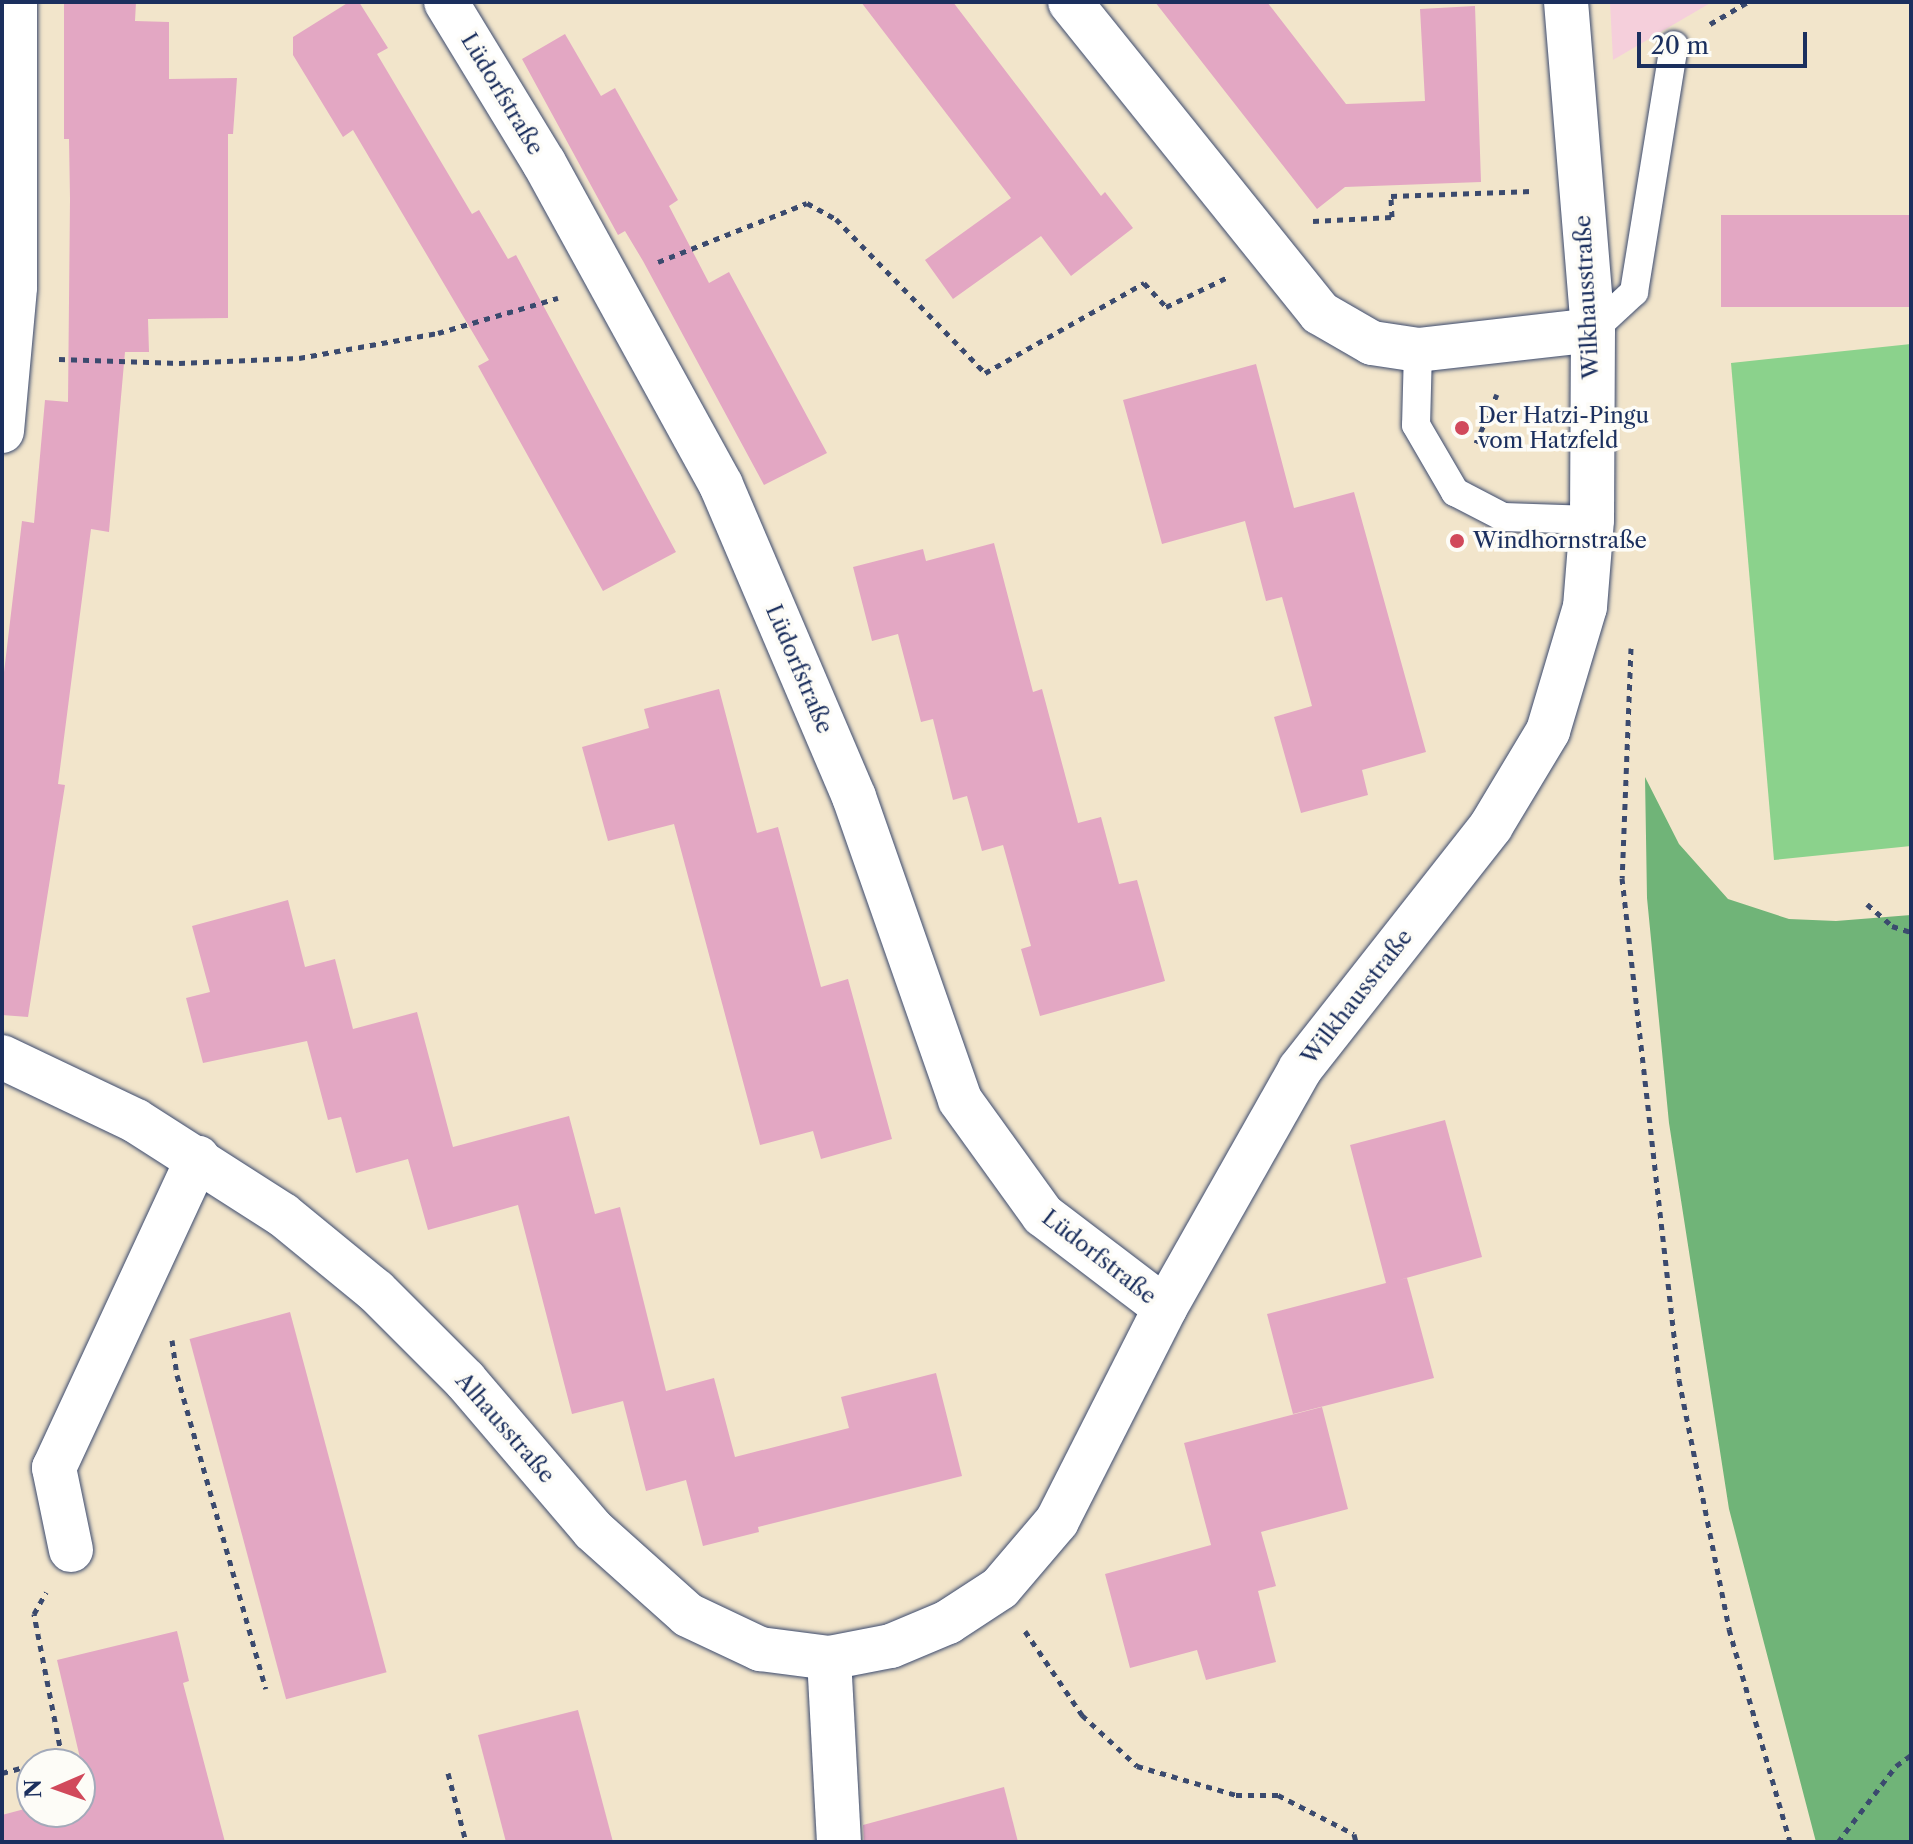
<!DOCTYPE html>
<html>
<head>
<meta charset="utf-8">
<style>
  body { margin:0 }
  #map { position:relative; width:1913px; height:1844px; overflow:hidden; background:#f2e5cb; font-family:"Libre Caslon Text",serif }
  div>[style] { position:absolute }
  .built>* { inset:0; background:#f5cfdb }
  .green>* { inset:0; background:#8bd28c }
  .forest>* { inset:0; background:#70b478 }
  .building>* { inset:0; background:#e3a7c3; transform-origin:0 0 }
  .path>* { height:5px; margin-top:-2.5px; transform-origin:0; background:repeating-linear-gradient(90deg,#3b4a6e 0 6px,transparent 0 12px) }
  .roads { filter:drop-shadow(0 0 2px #3b4a6e) drop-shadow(0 0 2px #3b4a6e) }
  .lane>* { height:28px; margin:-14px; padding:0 14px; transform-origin:14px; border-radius:14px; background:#fff }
  .street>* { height:44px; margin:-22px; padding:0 22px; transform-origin:22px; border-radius:22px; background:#fff }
  .dots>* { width:22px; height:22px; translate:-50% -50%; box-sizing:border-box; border:4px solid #fdfcf7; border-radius:50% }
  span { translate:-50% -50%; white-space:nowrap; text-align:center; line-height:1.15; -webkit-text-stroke:7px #fdfcf7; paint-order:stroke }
  .street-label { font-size:22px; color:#1b2f5e }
  .poi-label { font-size:22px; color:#1b2f5e }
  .left { translate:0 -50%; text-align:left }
  .frame { position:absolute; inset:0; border:4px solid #1b2f5e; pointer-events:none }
  .north { position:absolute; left:16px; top:1748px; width:80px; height:80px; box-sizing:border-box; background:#fdfcf7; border:2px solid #a3aaba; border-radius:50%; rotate:268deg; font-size:22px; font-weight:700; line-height:32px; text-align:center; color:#1b2f5e }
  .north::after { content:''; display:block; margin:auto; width:28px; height:36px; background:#d1495b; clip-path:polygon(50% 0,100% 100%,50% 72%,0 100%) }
  .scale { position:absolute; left:1637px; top:32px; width:170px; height:36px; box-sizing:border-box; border:4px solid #1b2f5e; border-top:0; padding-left:10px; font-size:24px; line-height:28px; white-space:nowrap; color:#1b2f5e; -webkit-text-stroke:6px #fdfcf7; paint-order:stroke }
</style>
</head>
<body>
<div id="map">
  <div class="built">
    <div style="clip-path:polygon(1610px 2px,1712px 2px,1613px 60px)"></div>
  </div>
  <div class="green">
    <div style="clip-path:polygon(1911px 344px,1911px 846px,1774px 860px,1731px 363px)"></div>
  </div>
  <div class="forest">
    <div style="clip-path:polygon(1645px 777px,1679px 844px,1728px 899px,1789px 919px,1836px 921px,1911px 915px,1911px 1842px,1816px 1842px,1729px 1509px,1669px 1123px,1647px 898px)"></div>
  </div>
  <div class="building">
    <div style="clip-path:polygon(64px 2px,136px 2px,135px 21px,169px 22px,169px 79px,237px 78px,233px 134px,228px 134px,228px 318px,148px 319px,149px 352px,125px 352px,109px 532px,91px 529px,58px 784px,65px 785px,28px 1017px,2px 1015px,2px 689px,22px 521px,34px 523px,45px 400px,68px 402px,70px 199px,69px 139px,64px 139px)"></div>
    <div style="clip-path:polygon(349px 2px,359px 2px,388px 48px,377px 54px,472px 214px,479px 210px,508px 259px,516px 255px,676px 552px,603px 591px,478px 366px,489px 360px,353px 130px,343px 137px,293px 55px,293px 37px)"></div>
    <div style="clip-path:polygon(861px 2px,953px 2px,1101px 196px,1105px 192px,1133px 228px,1071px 276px,1041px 236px,953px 299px,925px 260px,1011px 198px)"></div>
    <div style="clip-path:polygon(1155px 2px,1267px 2px,1346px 104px,1425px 101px,1420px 9px,1475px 6px,1481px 182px,1345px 187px,1317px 209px)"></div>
    <div style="clip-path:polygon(565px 34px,601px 96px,615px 88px,678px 200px,669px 206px,709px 283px,729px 272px,827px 453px,764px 485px,643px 261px,625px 231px,618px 235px,522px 59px)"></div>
    <div style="left:1911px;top:215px;width:92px;height:190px;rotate:90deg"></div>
    <div style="clip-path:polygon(1256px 364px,1294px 508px,1354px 492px,1426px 752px,1362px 770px,1368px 795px,1301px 813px,1274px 717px,1312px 706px,1282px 597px,1266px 601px,1245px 521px,1162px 544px,1123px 400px)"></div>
    <div style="clip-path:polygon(994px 543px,1033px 692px,1042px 689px,1078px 823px,1101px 817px,1119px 884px,1137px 880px,1165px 981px,1040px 1016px,1021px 949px,1031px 946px,1003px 845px,982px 851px,967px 796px,953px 800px,933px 719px,921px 722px,898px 634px,872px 641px,853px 567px,923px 549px,926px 561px)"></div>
    <div style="clip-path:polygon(719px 689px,757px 833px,778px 827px,821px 987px,848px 979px,892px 1139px,821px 1159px,813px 1131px,760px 1145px,674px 824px,608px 841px,582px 747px,649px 728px,644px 709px)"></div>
    <div style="clip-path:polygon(288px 900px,305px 967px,335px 959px,353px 1029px,417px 1012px,453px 1147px,569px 1116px,595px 1214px,620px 1207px,666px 1391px,714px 1378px,735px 1457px,849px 1428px,841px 1397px,936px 1373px,962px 1476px,758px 1527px,759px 1532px,703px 1546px,686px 1480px,646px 1491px,623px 1401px,572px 1414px,518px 1205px,428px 1230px,408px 1159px,356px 1173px,341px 1117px,328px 1120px,307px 1041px,203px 1063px,186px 998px,210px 992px,192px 926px)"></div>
    <div style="clip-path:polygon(1445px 1120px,1482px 1257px,1399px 1280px,1407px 1278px,1434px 1378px,1293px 1414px,1267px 1314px,1386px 1283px,1350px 1145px)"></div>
    <div style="left:290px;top:1312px;width:373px;height:104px;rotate:75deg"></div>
    <div style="clip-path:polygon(1322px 1407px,1348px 1509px,1261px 1532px,1276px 1586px,1258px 1591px,1276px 1662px,1206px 1680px,1197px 1650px,1130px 1668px,1105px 1574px,1211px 1545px,1184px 1443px)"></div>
    <div style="clip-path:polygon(177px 1631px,189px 1681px,183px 1683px,225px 1842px,2px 1842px,2px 1815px,32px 1807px,32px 1812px,80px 1812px,80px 1794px,88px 1792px,57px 1660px)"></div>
    <div style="clip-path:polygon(578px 1710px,613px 1842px,506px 1842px,478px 1735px)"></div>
    <div style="clip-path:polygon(1004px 1787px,1018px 1842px,864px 1842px,863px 1825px)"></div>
  </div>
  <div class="path">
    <div style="left:1710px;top:24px;width:44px;rotate:-30.1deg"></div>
    <div style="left:1313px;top:221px;width:79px;rotate:-2.9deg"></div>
    <div style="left:1392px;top:217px;width:21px;rotate:-93deg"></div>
    <div style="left:1391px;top:196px;width:141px;rotate:-2deg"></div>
    <div style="left:658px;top:262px;width:160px;rotate:-21.6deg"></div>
    <div style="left:807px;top:203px;width:33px;rotate:29deg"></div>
    <div style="left:836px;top:219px;width:214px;rotate:45.9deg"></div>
    <div style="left:985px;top:373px;width:183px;rotate:-29.5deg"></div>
    <div style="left:1144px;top:283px;width:33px;rotate:47deg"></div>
    <div style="left:1166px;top:307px;width:67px;rotate:-25.8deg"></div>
    <div style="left:59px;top:359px;width:120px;rotate:1.9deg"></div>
    <div style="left:179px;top:363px;width:120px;rotate:-2.4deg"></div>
    <div style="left:299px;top:358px;width:141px;rotate:-10.2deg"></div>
    <div style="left:438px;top:333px;width:125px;rotate:-16.3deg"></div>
    <div style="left:1476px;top:443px;width:53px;rotate:-66.8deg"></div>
    <div style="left:1631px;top:648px;width:230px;rotate:92.2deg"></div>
    <div style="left:1622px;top:878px;width:505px;rotate:83.52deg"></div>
    <div style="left:1679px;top:1380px;width:254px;rotate:78.6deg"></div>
    <div style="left:1729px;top:1629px;width:222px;rotate:74deg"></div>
    <div style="left:1867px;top:904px;width:33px;rotate:41deg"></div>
    <div style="left:1892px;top:926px;width:20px;rotate:18deg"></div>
    <div style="left:172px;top:1340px;width:35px;rotate:82deg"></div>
    <div style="left:177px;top:1375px;width:326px;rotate:74.2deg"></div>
    <div style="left:1025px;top:1631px;width:102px;rotate:55.8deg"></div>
    <div style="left:1082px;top:1715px;width:75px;rotate:42.8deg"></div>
    <div style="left:1137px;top:1766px;width:103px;rotate:16.3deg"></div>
    <div style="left:1236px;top:1795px;width:42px"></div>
    <div style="left:1278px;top:1795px;width:85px;rotate:27.2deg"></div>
    <div style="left:1354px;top:1834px;width:8px;rotate:76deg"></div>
    <div style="left:35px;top:1764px;width:28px;rotate:-15deg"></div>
    <div style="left:62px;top:1757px;width:146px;rotate:-101.1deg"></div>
    <div style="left:34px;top:1614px;width:25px;rotate:-61deg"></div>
    <div style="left:2px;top:1773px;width:31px;rotate:-15deg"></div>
    <div style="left:448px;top:1773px;width:71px;rotate:75.4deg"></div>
    <div style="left:1838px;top:1842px;width:96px;rotate:-52.7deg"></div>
    <div style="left:1896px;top:1766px;width:19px;rotate:-36deg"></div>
  </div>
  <div class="roads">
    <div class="lane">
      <div style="left:1593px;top:330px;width:56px;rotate:-42.8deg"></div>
      <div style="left:1634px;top:292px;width:250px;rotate:-80.8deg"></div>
      <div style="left:1418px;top:350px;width:75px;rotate:91.5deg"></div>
      <div style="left:1416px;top:425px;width:78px;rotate:59.8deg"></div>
      <div style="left:1455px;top:492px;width:54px;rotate:27.5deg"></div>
      <div style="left:1503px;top:517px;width:89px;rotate:1.9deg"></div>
    </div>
    <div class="street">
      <div style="left:446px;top:2px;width:188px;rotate:58.7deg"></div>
      <div style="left:544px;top:163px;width:367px;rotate:61.2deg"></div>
      <div style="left:721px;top:485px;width:339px;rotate:66.9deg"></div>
      <div style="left:854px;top:797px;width:321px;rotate:70.7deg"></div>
      <div style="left:960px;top:1100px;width:142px;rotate:54.2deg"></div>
      <div style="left:1043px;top:1215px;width:153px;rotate:37.3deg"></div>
      <div style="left:1070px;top:2px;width:399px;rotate:51.2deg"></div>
      <div style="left:1320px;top:313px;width:60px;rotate:30deg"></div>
      <div style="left:1372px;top:343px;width:47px;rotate:8.7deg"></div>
      <div style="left:1418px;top:350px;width:176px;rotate:-6.5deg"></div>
      <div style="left:2px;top:431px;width:145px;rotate:-84.8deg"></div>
      <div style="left:15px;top:287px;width:285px;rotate:-90deg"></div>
      <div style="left:2px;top:1057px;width:148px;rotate:25.5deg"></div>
      <div style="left:136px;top:1121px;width:174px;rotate:32.6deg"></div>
      <div style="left:283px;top:1215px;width:120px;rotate:39.3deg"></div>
      <div style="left:376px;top:1291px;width:126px;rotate:45deg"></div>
      <div style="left:465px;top:1380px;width:197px;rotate:49.5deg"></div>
      <div style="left:593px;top:1530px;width:127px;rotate:41.8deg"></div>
      <div style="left:688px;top:1615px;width:80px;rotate:25.3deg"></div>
      <div style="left:760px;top:1649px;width:70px;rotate:7.4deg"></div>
      <div style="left:829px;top:1658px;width:63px;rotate:-11deg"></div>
      <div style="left:891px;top:1646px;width:62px;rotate:-22.8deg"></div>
      <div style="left:948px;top:1622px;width:62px;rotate:-33.2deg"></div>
      <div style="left:1000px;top:1588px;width:88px;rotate:-49.6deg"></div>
      <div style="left:1057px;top:1521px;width:239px;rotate:-63.1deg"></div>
      <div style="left:1165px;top:1308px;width:274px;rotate:-60.5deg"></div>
      <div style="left:1300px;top:1069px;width:309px;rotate:-51.8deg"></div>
      <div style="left:1491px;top:826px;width:111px;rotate:-59deg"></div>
      <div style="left:1548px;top:731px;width:129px;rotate:-73.4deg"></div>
      <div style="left:1585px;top:607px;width:87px;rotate:-85.4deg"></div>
      <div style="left:1592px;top:520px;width:190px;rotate:-89.7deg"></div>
      <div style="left:1593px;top:330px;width:329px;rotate:-94.7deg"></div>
      <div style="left:71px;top:1550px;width:84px;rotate:-101.7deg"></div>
      <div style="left:54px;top:1468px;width:342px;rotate:-65.1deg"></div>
      <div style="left:829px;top:1658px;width:184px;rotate:86.9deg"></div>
    </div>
  </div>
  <div class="dots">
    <div style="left:1462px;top:428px;background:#d1495b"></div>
    <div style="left:1457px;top:541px;background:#d1495b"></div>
  </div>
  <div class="street-label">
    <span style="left:502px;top:94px;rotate:59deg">Lüdorfstraße</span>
    <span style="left:1587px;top:297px;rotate:-93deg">Wilkhausstraße</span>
    <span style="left:799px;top:669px;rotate:67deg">Lüdorfstraße</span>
    <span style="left:1357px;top:997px;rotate:-52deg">Wilkhausstraße</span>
    <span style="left:1099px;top:1257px;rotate:38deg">Lüdorfstraße</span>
    <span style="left:505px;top:1428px;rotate:49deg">Alhausstraße</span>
  </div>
  <div class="poi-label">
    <span class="left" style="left:1478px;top:428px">Der Hatzi-Pingu<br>vom Hatzfeld</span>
    <span class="left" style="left:1473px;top:541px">Windhornstraße</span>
  </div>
  <div class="frame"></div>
  <div class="north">N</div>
  <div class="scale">20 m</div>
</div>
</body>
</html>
